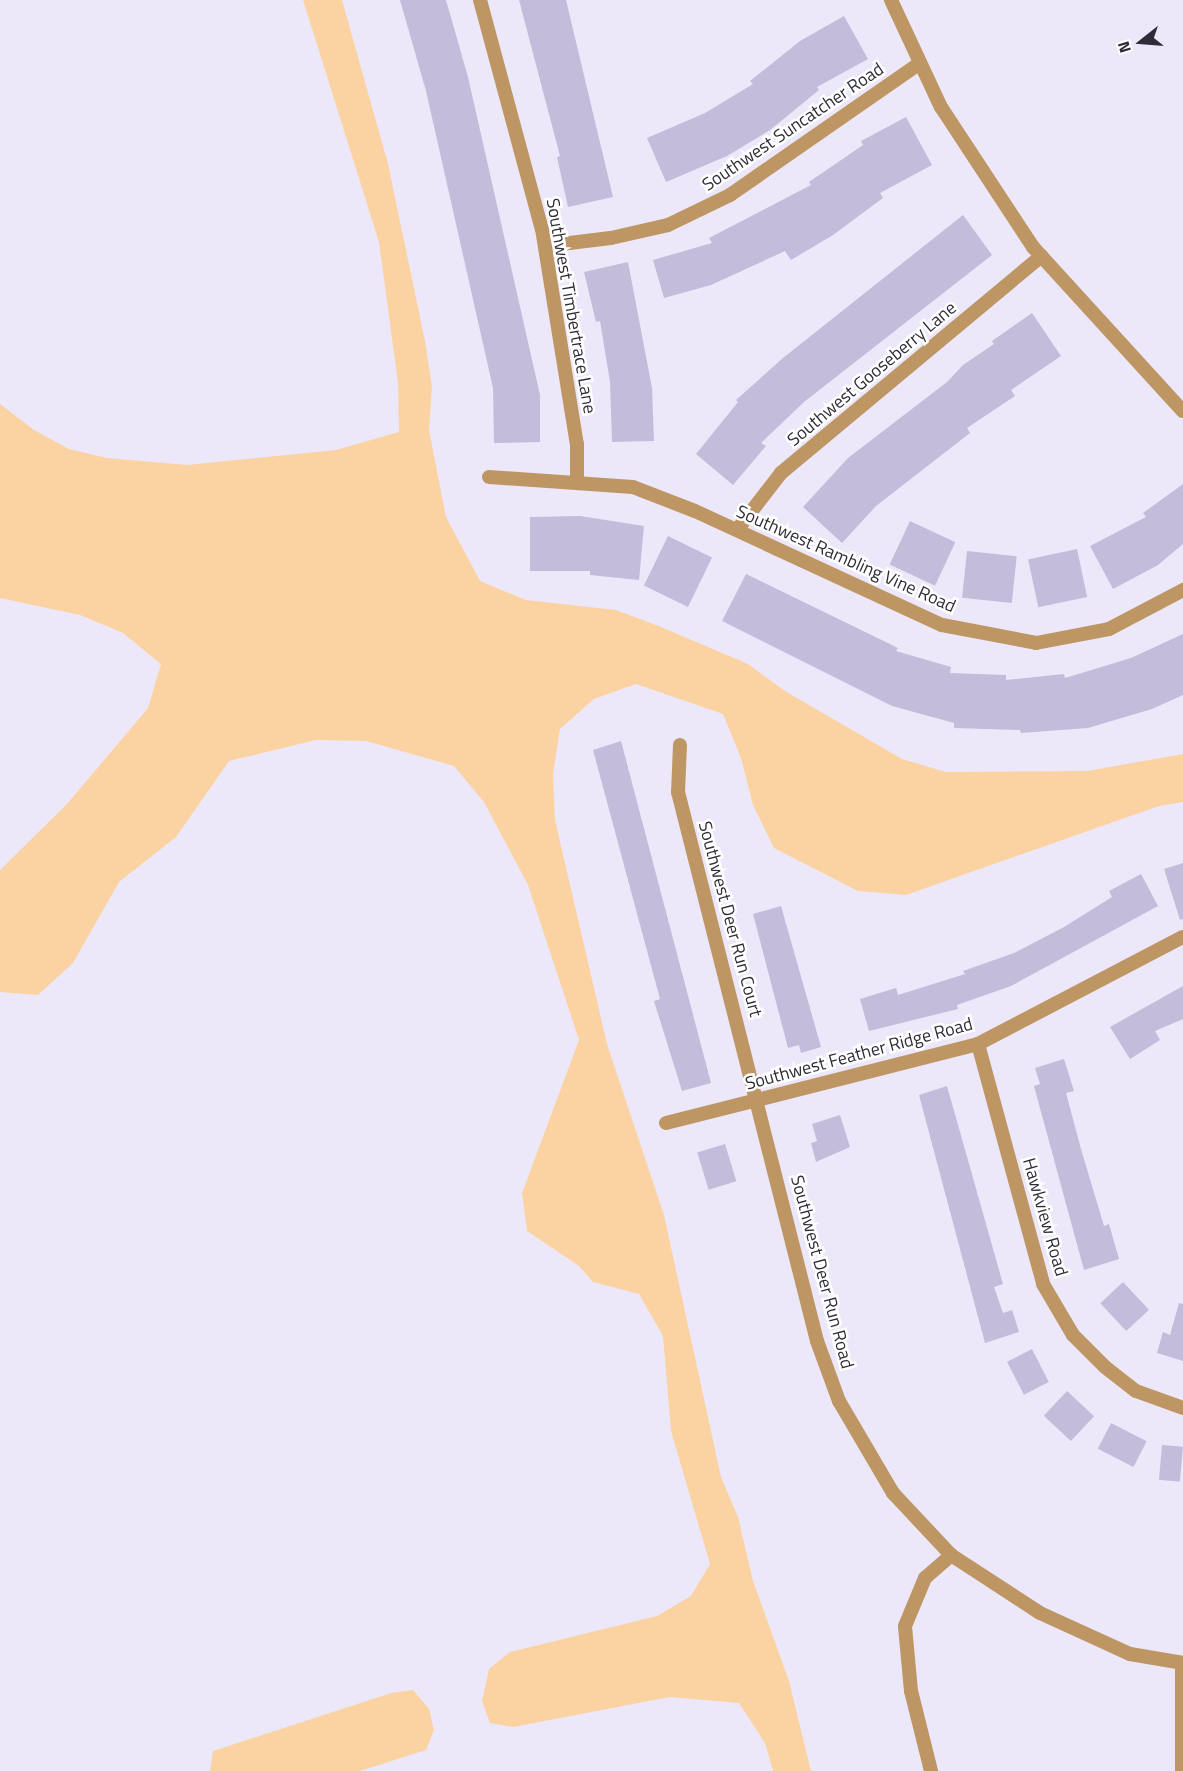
<!DOCTYPE html>
<html>
<head>
<meta charset="utf-8">
<style>
  body { margin:0 }
  #map { position:relative; width:1183px; height:1771px; overflow:hidden; background:#ece8fa; font-family:"Titillium Web",sans-serif }
  div>[style] { position:absolute }
  .green>* { inset:0; background:#fbd3a2 }
  .building>* { inset:0; background:#c3bcda; transform-origin:0 0 }
  .street>* { height:14px; margin:-7px; padding:0 7px; transform-origin:7px; border-radius:7px; background:#bd9664 }
  span { translate:-50% -50%; white-space:nowrap; text-align:center; line-height:1.15; -webkit-text-stroke:5px #fff; paint-order:stroke }
  .street-label { font-size:18px; color:#2f2c38 }
  .north { position:absolute; left:1111px; top:12px; width:60px; height:60px; -webkit-text-stroke:4px #fff; paint-order:stroke; rotate:253deg; font-size:16px; font-weight:700; line-height:24px; text-align:center; color:#2f2c38 }
  .north::after { content:''; display:block; margin:auto; width:21px; height:27px; background:#2f2c38; clip-path:polygon(50% 0,100% 100%,50% 72%,0 100%) }
</style>
</head>
<body>
<div id="map">
  <div class="green">
    <div style="clip-path:polygon(303px 0,342px 0,388px 164px,425px 341px,432px 387px,429px 430px,446px 517px,480px 581px,526px 600px,616px 610px,661px 627px,748px 664px,785px 691px,902px 759px,946px 772px,1087px 771px,1183px 754px,1183px 802px,1159px 806px,906px 895px,858px 891px,774px 848px,753px 805px,741px 758px,723px 714px,636px 684px,594px 699px,560px 729px,553px 774px,555px 820px,607px 1044px,664px 1215px,721px 1477px,738px 1517px,753px 1581px,789px 1681px,811px 1771px,773px 1771px,765px 1743px,739px 1703px,670px 1697px,513px 1727px,490px 1723px,482px 1701px,489px 1669px,510px 1652px,657px 1616px,691px 1596px,710px 1564px,671px 1431px,663px 1336px,639px 1294px,593px 1282px,579px 1266px,527px 1231px,522px 1193px,579px 1040px,528px 885px,484px 802px,454px 766px,366px 741px,316px 740px,229px 761px,176px 837px,119px 882px,73px 963px,38px 995px,0 992px,0 870px,67px 804px,148px 708px,161px 664px,123px 633px,80px 615px,0 598px,0 404px,34px 430px,69px 449px,107px 458px,187px 465px,336px 450px,399px 432px,398px 383px,379px 242px)"></div>
    <div style="clip-path:polygon(413px 1690px,429px 1709px,434px 1730px,426px 1750px,360px 1771px,210px 1771px,213px 1751px,391px 1693px)"></div>
  </div>
  <div class="building">
    <div style="clip-path:polygon(400px 0,446px 0,468px 77px,540px 395px,540px 442px,494px 443px,493px 388px,426px 91px)"></div>
    <div style="clip-path:polygon(519px 0,566px 0,613px 197px,568px 207px,557px 157px,560px 156px)"></div>
    <div style="clip-path:polygon(844px 16px,868px 59px,817px 87px,819px 90px,770px 130px,727px 156px,666px 182px,647px 138px,705px 113px,753px 84px,750px 81px,800px 41px)"></div>
    <div style="clip-path:polygon(906px 117px,932px 165px,880px 193px,883px 198px,833px 235px,791px 260px,785px 251px,711px 285px,664px 298px,653px 260px,712px 243px,709px 238px,811px 185px,809px 182px,863px 145px,861px 141px)"></div>
    <div style="clip-path:polygon(963px 215px,992px 255px,804px 402px,761px 443px,766px 446px,733px 485px,696px 454px,738px 402px,736px 400px,783px 358px)"></div>
    <div style="clip-path:polygon(628px 262px,652px 388px,654px 441px,612px 442px,610px 382px,600px 321px,596px 322px,584px 272px)"></div>
    <div style="clip-path:polygon(1032px 313px,1061px 356px,1011px 390px,1015px 396px,967px 428px,970px 433px,876px 506px,842px 543px,803px 507px,848px 458px,947px 382px,963px 365px,994px 344px,992px 341px)"></div>
    <div style="clip-path:polygon(1183px 484px,1183px 544px,1158px 565px,1113px 589px,1090px 546px,1146px 517px,1143px 513px)"></div>
    <div style="clip-path:polygon(580px 516px,644px 526px,639px 580px,590px 575px,590px 571px,530px 571px,530px 517px)"></div>
    <div style="left:910px;top:521px;width:50px;height:48px;rotate:25deg"></div>
    <div style="left:668px;top:536px;width:49px;height:55px;rotate:26deg"></div>
    <div style="left:1077px;top:549px;width:49px;height:50px;rotate:78deg"></div>
    <div style="left:967px;top:551px;width:50px;height:47px;rotate:6deg"></div>
    <div style="clip-path:polygon(746px 574px,898px 648px,896px 651px,951px 667px,950px 673px,1006px 675px,1006px 680px,1064px 674px,1065px 678px,1131px 658px,1183px 634px,1183px 695px,1152px 709px,1088px 728px,1021px 733px,1020px 730px,954px 728px,954px 723px,892px 706px,722px 621px)"></div>
    <div style="clip-path:polygon(621px 741px,711px 1083px,682px 1091px,654px 1001px,660px 999px,593px 750px)"></div>
    <div style="clip-path:polygon(1183px 863px,1183px 919px,1180px 920px,1164px 869px)"></div>
    <div style="clip-path:polygon(1141px 874px,1158px 906px,1011px 986px,957px 1005px,958px 1009px,869px 1031px,860px 999px,896px 988px,898px 995px,965px 974px,963px 971px,1014px 953px,1064px 927px,1112px 897px,1109px 891px)"></div>
    <div style="clip-path:polygon(781px 906px,821px 1047px,801px 1053px,799px 1045px,788px 1048px,753px 914px)"></div>
    <div style="clip-path:polygon(1183px 986px,1183px 1019px,1155px 1031px,1160px 1040px,1130px 1059px,1110px 1027px)"></div>
    <div style="clip-path:polygon(1064px 1059px,1074px 1091px,1066px 1093px,1081px 1149px,1104px 1226px,1109px 1224px,1119px 1259px,1084px 1270px,1034px 1086px,1040px 1084px,1035px 1068px)"></div>
    <div style="clip-path:polygon(947px 1086px,1003px 1284px,994px 1287px,1003px 1313px,1012px 1310px,1019px 1332px,985px 1343px,919px 1095px)"></div>
    <div style="clip-path:polygon(840px 1115px,850px 1147px,816px 1162px,811px 1143px,817px 1141px,812px 1124px)"></div>
    <div style="left:725px;top:1144px;width:39px;height:29px;rotate:73deg"></div>
    <div style="left:1123px;top:1282px;width:38px;height:31px;rotate:47deg"></div>
    <div style="clip-path:polygon(1179px 1303px,1183px 1304px,1183px 1361px,1157px 1353px,1163px 1332px,1170px 1335px)"></div>
    <div style="left:1032px;top:1349px;width:37px;height:28px;rotate:63deg"></div>
    <div style="left:1067px;top:1391px;width:37px;height:34px;rotate:43deg"></div>
    <div style="left:1111px;top:1423px;width:40px;height:29px;rotate:27deg"></div>
    <div style="left:1162px;top:1445px;width:21px;height:35px;rotate:5deg"></div>
  </div>
  <div class="street">
    <div style="left:480px;top:0;width:237px;rotate:74.9deg"></div>
    <div style="left:542px;top:229px;width:218px;rotate:80.8deg"></div>
    <div style="left:577px;top:444px;width:37px;rotate:90deg"></div>
    <div style="left:891px;top:0;width:118px;rotate:65deg"></div>
    <div style="left:941px;top:107px;width:168px;rotate:56.7deg"></div>
    <div style="left:1033px;top:247px;width:222px;rotate:47.6deg"></div>
    <div style="left:545px;top:246px;width:66px;rotate:-6.9deg"></div>
    <div style="left:611px;top:238px;width:58px;rotate:-12.8deg"></div>
    <div style="left:668px;top:225px;width:69px;rotate:-25.8deg"></div>
    <div style="left:730px;top:195px;width:231px;rotate:-34.8deg"></div>
    <div style="left:489px;top:477px;width:144px;rotate:4deg"></div>
    <div style="left:633px;top:487px;width:66px;rotate:21.2deg"></div>
    <div style="left:695px;top:511px;width:272px;rotate:24.8deg"></div>
    <div style="left:942px;top:625px;width:96px;rotate:10.8deg"></div>
    <div style="left:1036px;top:643px;width:74px;rotate:-10.9deg"></div>
    <div style="left:1109px;top:629px;width:84px;rotate:-27.8deg"></div>
    <div style="left:737px;top:530px;width:72px;rotate:-52.3deg"></div>
    <div style="left:781px;top:473px;width:339px;rotate:-39.8deg"></div>
    <div style="left:680px;top:745px;width:47px;rotate:92.4deg"></div>
    <div style="left:678px;top:792px;width:566px;rotate:75.79deg"></div>
    <div style="left:817px;top:1341px;width:64px;rotate:69.9deg"></div>
    <div style="left:839px;top:1401px;width:107px;rotate:59.6deg"></div>
    <div style="left:893px;top:1493px;width:85px;rotate:46.9deg"></div>
    <div style="left:951px;top:1555px;width:106px;rotate:33.1deg"></div>
    <div style="left:1040px;top:1613px;width:99px;rotate:24.5deg"></div>
    <div style="left:1130px;top:1654px;width:54px;rotate:9.6deg"></div>
    <div style="left:978px;top:1044px;width:249px;rotate:74.8deg"></div>
    <div style="left:1043px;top:1284px;width:59px;rotate:59.5deg"></div>
    <div style="left:1073px;top:1335px;width:45px;rotate:45deg"></div>
    <div style="left:1105px;top:1367px;width:39px;rotate:38deg"></div>
    <div style="left:1136px;top:1391px;width:50px;rotate:19.9deg"></div>
    <div style="left:666px;top:1123px;width:322px;rotate:-14.2deg"></div>
    <div style="left:978px;top:1044px;width:231px;rotate:-27.6deg"></div>
    <div style="left:931px;top:1771px;width:82px;rotate:-104deg"></div>
    <div style="left:911px;top:1691px;width:65px;rotate:-95.3deg"></div>
    <div style="left:905px;top:1626px;width:52px;rotate:-67.4deg"></div>
    <div style="left:925px;top:1578px;width:35px;rotate:-41deg"></div>
    <div style="left:1182px;top:1771px;width:108px;rotate:-90deg"></div>
  </div>
  <div class="street-label">
    <span style="left:793px;top:127px;rotate:-34deg">Southwest Suncatcher Road</span>
    <span style="left:571px;top:306px;rotate:80deg">Southwest Timbertrace Lane</span>
    <span style="left:872px;top:374px;rotate:-40deg">Southwest Gooseberry Lane</span>
    <span style="left:846px;top:559px;rotate:24deg">Southwest Rambling Vine Road</span>
    <span style="left:730px;top:919px;rotate:75deg">Southwest Deer Run Court</span>
    <span style="left:859px;top:1054px;rotate:-15deg">Southwest Feather Ridge Road</span>
    <span style="left:1045px;top:1217px;rotate:74deg">Hawkview Road</span>
    <span style="left:822px;top:1272px;rotate:75deg">Southwest Deer Run Road</span>
  </div>
  <div class="north">N</div>
</div>
</body>
</html>
